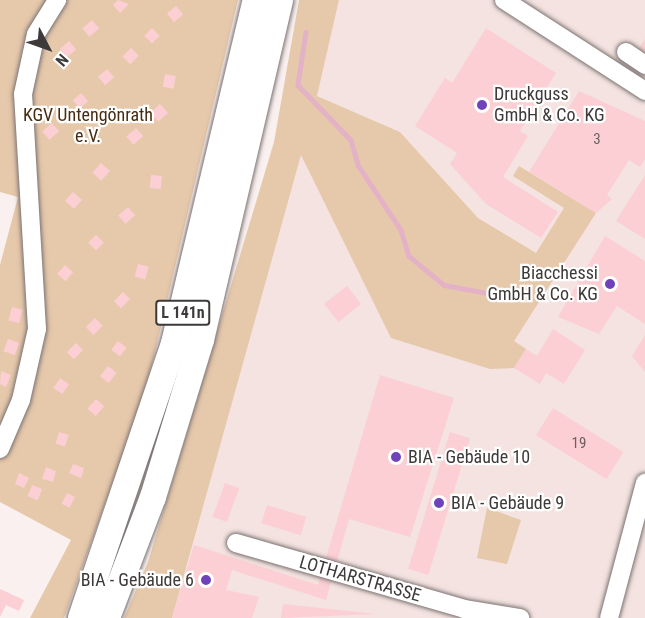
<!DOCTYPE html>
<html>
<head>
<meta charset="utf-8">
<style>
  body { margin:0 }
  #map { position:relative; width:645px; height:618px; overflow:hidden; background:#f9f0ef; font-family:"Roboto Condensed",sans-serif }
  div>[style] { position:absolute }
  .built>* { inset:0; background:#f4e3e0 }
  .green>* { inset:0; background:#e6c8ab }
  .stream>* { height:4.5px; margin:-2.25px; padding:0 2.25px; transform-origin:2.25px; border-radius:2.25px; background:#e4b2c7 }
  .building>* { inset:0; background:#fbcfd4; transform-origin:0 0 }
  .roads { filter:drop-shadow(0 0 2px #7b7372) drop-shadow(0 0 2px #7b7372) }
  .minor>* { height:18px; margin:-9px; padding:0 9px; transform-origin:9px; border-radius:9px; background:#fff }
  .highway>* { height:26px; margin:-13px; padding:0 13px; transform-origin:13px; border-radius:13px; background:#fff }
  .dots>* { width:16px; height:16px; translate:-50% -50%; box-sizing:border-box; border:3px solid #fff; border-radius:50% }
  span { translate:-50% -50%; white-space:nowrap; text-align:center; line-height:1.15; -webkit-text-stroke:4.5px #fff; paint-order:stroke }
  .number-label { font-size:15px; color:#6c5f60 }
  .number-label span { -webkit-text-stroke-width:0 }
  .shield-label span { padding:2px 4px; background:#fff; border:2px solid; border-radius:4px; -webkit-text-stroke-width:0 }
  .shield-label { font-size:16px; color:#3d3a39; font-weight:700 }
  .poi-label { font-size:18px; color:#3d3a39 }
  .left { translate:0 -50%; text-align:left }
  .right { translate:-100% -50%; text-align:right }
  .park-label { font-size:18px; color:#462c10 }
  .street-label { font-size:18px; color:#3d3a39 }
  .north { position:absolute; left:18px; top:18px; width:60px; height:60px; -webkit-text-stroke:4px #fff; paint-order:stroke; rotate:131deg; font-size:16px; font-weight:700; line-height:24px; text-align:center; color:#3d3a39 }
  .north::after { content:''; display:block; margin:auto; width:21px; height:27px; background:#3d3a39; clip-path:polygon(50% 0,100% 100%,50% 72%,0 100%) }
</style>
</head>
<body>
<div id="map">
  <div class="built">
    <div style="clip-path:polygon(339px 0,645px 0,645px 618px,171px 618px,301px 154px,559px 268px,478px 218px,400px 132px,317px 96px)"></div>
  </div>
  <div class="green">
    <div style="clip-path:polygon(0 0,238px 0,146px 390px,64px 618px,30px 618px,71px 540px,0 502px,0 265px,18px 197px,0 192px)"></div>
    <div style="clip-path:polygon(299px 0,339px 0,317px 96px,400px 132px,478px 218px,536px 253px,564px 208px,513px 176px,519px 166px,596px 213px,514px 341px,526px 349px,514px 368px,490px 369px,391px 338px,301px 155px,172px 618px,124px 618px,148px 562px,274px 142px)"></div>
    <div style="clip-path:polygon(487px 508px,521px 520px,507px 564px,477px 558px)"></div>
  </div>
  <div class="stream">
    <div style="left:306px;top:32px;width:54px;rotate:98.6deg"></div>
    <div style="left:298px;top:85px;width:76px;rotate:46.1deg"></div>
    <div style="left:351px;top:140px;width:26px;rotate:74deg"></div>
    <div style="left:358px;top:165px;width:78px;rotate:56.5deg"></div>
    <div style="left:401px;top:230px;width:27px;rotate:73deg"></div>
    <div style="left:409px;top:256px;width:45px;rotate:39.6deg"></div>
    <div style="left:444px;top:285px;width:77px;rotate:10.4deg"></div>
  </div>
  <div class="building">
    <div style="clip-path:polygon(118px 0,129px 4px,120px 13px,113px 5px)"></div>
    <div style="left:176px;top:6px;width:11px;height:12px;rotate:49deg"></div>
    <div style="left:92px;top:20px;width:11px;height:13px;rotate:49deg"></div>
    <div style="left:152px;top:28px;width:11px;height:11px;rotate:45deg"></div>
    <div style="clip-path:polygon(486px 28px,556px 73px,520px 131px,528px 136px,503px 177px,558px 212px,541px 238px,486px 204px,450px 164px,457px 153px,415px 126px,445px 78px,452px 83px)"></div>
    <div style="clip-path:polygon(645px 39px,645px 54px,638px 50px)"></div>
    <div style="left:69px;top:41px;width:11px;height:12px;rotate:49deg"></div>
    <div style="left:131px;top:48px;width:11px;height:12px;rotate:45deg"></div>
    <div style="left:107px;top:69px;width:11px;height:12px;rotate:49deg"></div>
    <div style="left:165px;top:74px;width:11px;height:13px;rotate:10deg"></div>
    <div style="clip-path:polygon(579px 91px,645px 121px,645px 159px,640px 167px,629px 160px,607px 195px,612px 199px,596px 213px,529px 172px)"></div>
    <div style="left:81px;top:93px;width:11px;height:11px;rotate:49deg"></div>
    <div style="left:160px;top:104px;width:12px;height:13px;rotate:48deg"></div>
    <div style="left:52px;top:123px;width:11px;height:13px;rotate:49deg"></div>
    <div style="left:136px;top:128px;width:11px;height:13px;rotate:49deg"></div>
    <div style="left:101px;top:163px;width:12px;height:13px;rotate:42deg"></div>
    <div style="left:151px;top:175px;width:11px;height:13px;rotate:5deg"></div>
    <div style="clip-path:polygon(645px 175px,645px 239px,616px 221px)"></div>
    <div style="left:73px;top:192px;width:12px;height:12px;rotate:42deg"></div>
    <div style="left:128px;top:207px;width:11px;height:13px;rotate:49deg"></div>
    <div style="left:96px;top:235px;width:11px;height:11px;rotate:45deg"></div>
    <div style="clip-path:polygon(605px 236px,645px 261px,645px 324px,617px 306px,599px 334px,558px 317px)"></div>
    <div style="left:138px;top:264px;width:11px;height:13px;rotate:15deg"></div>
    <div style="left:65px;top:265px;width:11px;height:12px;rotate:41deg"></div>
    <div style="left:347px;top:286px;width:23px;height:29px;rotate:52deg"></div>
    <div style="left:123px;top:292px;width:10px;height:13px;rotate:45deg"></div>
    <div style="left:12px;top:307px;width:11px;height:14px;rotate:15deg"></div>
    <div style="left:95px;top:318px;width:11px;height:13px;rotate:45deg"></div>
    <div style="clip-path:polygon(553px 329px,585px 350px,564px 384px,546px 373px,540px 384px,514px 368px,526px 349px,537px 356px)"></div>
    <div style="clip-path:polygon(645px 335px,645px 372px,632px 356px)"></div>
    <div style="left:8px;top:339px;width:12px;height:13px;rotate:20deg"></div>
    <div style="left:118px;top:341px;width:11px;height:11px;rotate:38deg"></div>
    <div style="left:76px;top:343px;width:10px;height:13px;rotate:45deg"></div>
    <div style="left:108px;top:366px;width:11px;height:13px;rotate:38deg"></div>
    <div style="clip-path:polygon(1px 371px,11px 375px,6px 387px,0 384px)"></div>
    <div style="clip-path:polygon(380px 375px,454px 398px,410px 537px,349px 519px,326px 600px,232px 570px,226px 590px,259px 597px,252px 618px,172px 618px,194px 545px,318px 585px)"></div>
    <div style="left:60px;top:378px;width:11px;height:12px;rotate:34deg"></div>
    <div style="left:96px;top:399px;width:11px;height:13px;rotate:41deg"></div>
    <div style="left:553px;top:408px;width:83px;height:32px;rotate:32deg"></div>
    <div style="left:59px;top:432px;width:10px;height:12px;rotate:17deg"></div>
    <div style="left:450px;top:432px;width:21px;height:143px;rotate:17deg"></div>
    <div style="clip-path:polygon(73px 464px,84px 468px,81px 478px,69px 473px)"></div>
    <div style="clip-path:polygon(46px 467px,56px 471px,53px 482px,42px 479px)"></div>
    <div style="clip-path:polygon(19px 473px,29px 478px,24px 488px,15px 484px)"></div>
    <div style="left:225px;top:483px;width:15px;height:36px;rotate:20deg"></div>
    <div style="left:32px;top:485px;width:11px;height:12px;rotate:22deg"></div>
    <div style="left:67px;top:493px;width:9px;height:12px;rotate:27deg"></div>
    <div style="left:267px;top:505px;width:41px;height:19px;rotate:17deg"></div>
    <div style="clip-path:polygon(0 589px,24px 600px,19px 611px,6px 605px,0 617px)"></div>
    <div style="clip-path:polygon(283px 604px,376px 614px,281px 618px)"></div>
  </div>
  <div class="roads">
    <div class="minor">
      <div style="left:504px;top:0;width:168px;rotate:32.8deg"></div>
      <div style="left:626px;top:52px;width:23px;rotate:34deg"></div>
      <div style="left:0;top:449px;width:53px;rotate:-66.8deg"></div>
      <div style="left:21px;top:400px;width:73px;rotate:-77.3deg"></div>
      <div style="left:37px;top:329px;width:235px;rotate:-93.4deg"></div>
      <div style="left:23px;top:94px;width:61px;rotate:-77.8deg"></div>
      <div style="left:36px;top:34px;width:40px;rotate:-58deg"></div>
      <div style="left:236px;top:543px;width:237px;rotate:16.1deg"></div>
      <div style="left:464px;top:609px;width:57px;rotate:9.1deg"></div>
      <div style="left:609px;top:618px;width:140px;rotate:-75.1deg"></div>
    </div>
    <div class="highway">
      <div style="left:81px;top:618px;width:290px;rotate:-71.3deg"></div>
      <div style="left:174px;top:343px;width:353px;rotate:-76.6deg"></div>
      <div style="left:107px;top:618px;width:129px;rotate:-69.2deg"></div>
      <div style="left:153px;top:497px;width:164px;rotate:-73deg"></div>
      <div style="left:201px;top:340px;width:349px;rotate:-76.9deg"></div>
    </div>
  </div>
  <div class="dots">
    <div style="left:482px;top:105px;background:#6f42ba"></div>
    <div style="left:610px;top:284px;background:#6f42ba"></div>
    <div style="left:396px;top:457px;background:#6f42ba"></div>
    <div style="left:439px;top:503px;background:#6f42ba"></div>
    <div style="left:206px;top:580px;background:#6f42ba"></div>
  </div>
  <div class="number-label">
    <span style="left:597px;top:140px">3</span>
    <span style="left:579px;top:444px">19</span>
  </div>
  <div class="shield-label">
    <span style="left:183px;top:313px">L 141n</span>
  </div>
  <div class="poi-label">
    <span class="left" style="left:494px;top:105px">Druckguss<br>GmbH &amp; Co. KG</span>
    <span class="right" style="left:598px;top:284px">Biacchessi<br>GmbH &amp; Co. KG</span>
    <span class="left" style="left:408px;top:457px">BIA - Gebäude 10</span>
    <span class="left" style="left:451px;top:503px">BIA - Gebäude 9</span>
    <span class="right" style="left:194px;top:580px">BIA - Gebäude 6</span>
  </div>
  <div class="park-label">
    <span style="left:88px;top:126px">KGV Untengönrath<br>e.V.</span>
  </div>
  <div class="street-label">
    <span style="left:360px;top:579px;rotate:16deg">LOTHARSTRASSE</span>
  </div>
  <div class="north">N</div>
</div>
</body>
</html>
